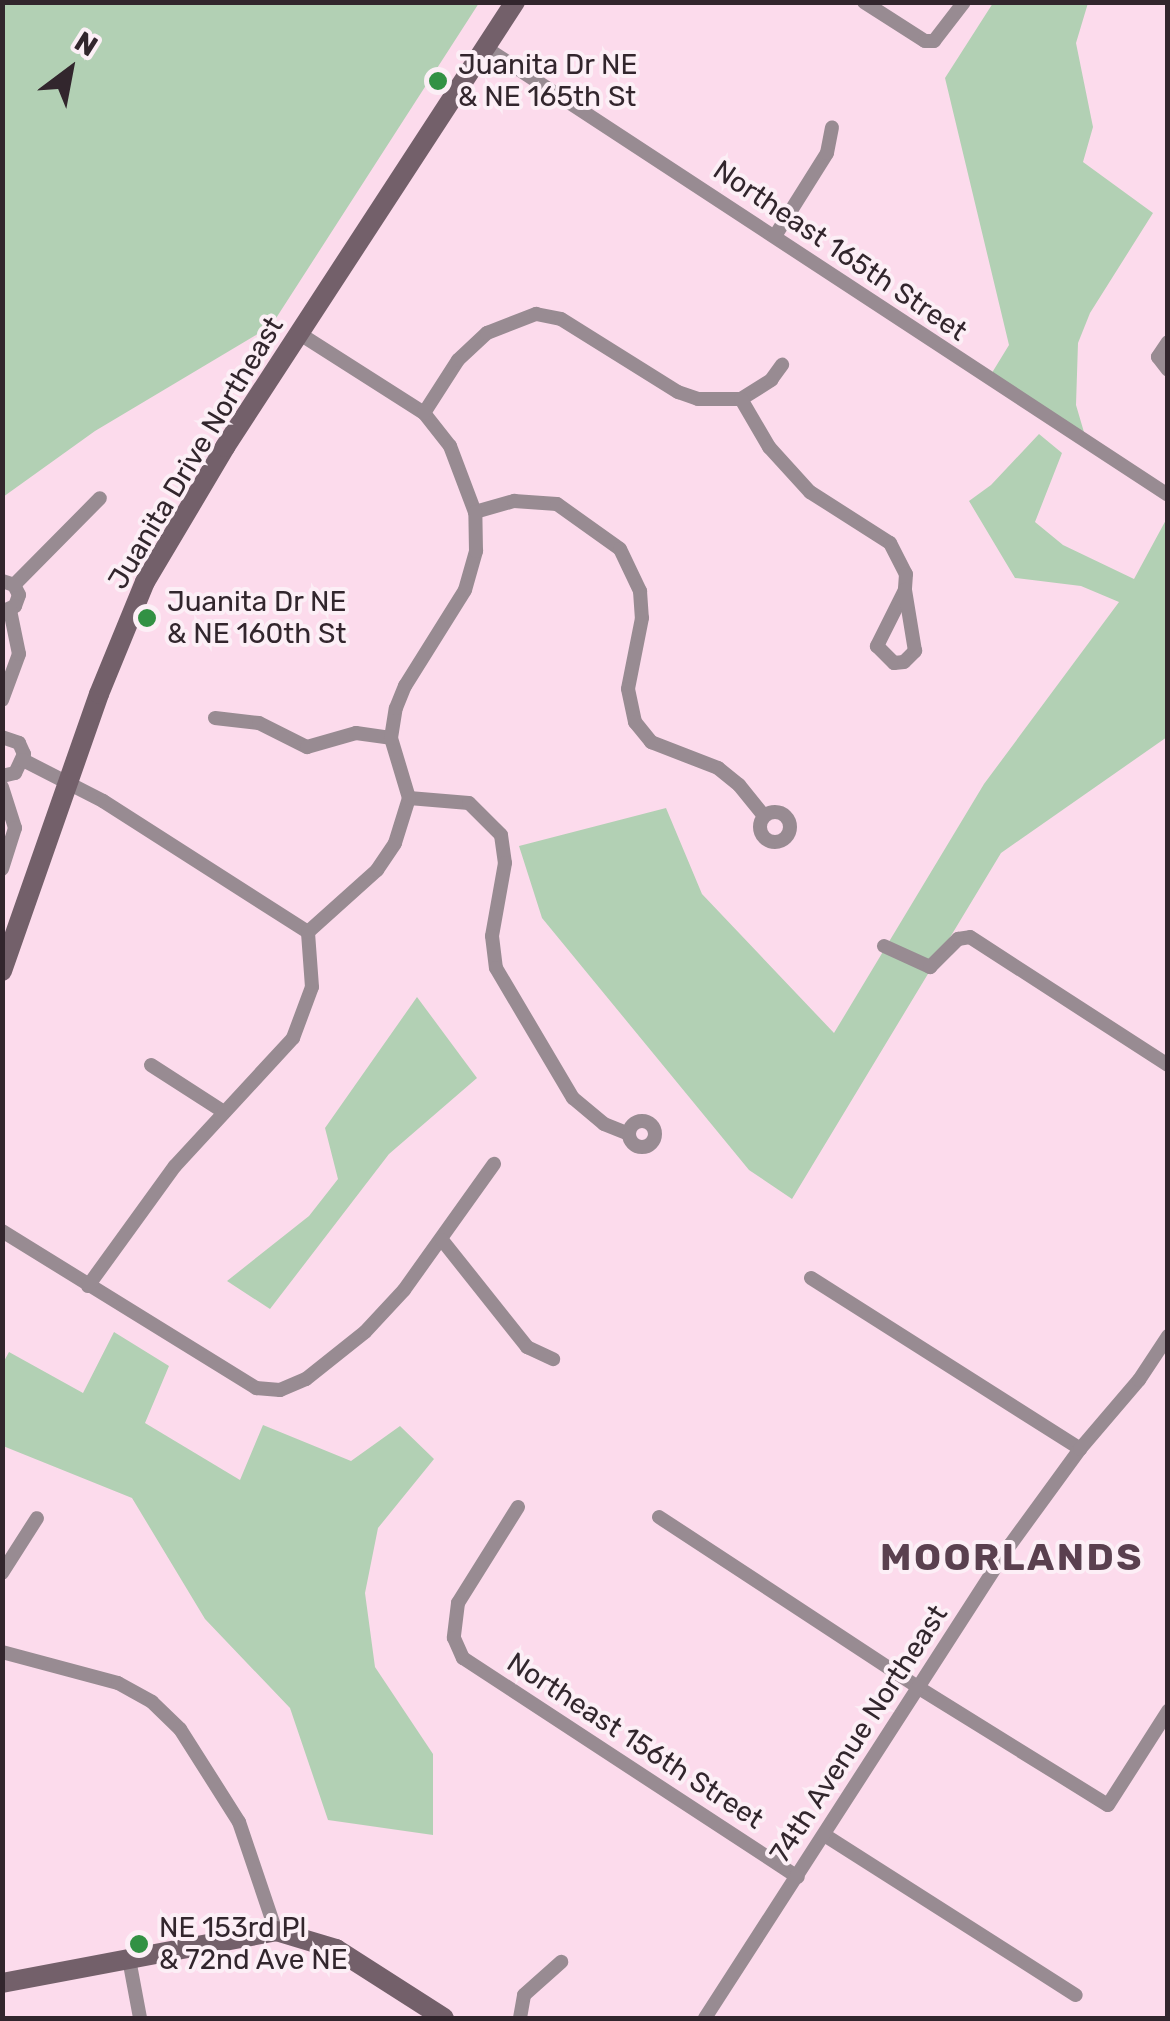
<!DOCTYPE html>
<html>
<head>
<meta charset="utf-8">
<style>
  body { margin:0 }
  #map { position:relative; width:1170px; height:2021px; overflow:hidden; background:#fcdbec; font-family:Rubik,sans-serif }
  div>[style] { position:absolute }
  .green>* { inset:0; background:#b2d0b4 }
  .street>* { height:14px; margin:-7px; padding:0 7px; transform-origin:7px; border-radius:7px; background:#988b92 }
  .street>.ring { margin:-7px; padding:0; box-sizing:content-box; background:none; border:14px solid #988b92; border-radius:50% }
  .secondary>* { height:20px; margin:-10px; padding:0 10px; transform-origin:10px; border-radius:10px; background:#73606a }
  .dots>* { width:28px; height:28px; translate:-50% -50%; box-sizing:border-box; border:5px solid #fceff6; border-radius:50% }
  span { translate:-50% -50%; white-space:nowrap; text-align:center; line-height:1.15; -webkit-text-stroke:8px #fceff6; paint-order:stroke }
  .poi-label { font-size:28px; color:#32262d }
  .left { translate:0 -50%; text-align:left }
  .street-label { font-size:28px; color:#32262d }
  .district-label { font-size:38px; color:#5a404f; font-weight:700; letter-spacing:2.5px }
  .frame { position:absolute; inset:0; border:5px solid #32262d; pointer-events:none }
  .north { position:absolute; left:20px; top:20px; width:100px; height:100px; -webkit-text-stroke:8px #fceff6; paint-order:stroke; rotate:32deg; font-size:28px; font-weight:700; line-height:40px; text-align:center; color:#32262d }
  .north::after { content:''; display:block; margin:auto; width:35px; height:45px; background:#32262d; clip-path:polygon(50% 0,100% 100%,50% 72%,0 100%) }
</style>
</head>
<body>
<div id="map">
  <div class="green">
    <div style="clip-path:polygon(3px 2px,479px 3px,271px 326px,95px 431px,3px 497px)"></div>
    <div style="clip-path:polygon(993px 3px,1088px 3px,1076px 43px,1093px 127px,1083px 162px,1153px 213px,1090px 313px,1078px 343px,1076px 405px,1086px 439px,990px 376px,1009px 345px,945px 78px)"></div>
    <div style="clip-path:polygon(1039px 434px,1062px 453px,1035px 522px,1063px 545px,1134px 579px,1167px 518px,1167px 737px,1001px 853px,792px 1199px,749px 1170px,542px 918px,519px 846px,666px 808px,702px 894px,834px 1033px,984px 784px,1119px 602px,1081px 586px,1015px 578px,969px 501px,991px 485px)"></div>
    <div style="clip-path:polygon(417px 997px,477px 1078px,389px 1154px,270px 1309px,227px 1281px,309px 1216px,338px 1179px,325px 1128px)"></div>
    <div style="clip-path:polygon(114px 1332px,169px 1366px,145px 1423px,240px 1480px,263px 1425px,351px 1461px,400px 1426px,434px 1459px,378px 1528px,365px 1593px,375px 1667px,433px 1754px,433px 1835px,328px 1820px,290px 1708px,205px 1619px,132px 1498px,3px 1446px,3px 1363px,9px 1352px,83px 1393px)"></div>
  </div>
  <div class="street">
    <div style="left:864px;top:2px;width:72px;rotate:32.6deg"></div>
    <div style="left:925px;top:41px;width:9px"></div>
    <div style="left:934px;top:41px;width:49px;rotate:-52.4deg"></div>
    <div style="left:486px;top:48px;width:815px;rotate:33.24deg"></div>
    <div style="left:775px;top:236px;width:98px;rotate:-57.9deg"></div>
    <div style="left:827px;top:153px;width:26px;rotate:-79deg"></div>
    <div style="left:300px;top:334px;width:147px;rotate:32.5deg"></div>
    <div style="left:424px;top:413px;width:42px;rotate:51.8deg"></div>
    <div style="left:450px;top:446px;width:71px;rotate:69.3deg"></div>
    <div style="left:475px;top:512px;width:41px;rotate:-15.8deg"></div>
    <div style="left:514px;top:501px;width:43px;rotate:4deg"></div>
    <div style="left:557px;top:504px;width:77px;rotate:35.5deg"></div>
    <div style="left:620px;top:549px;width:47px;rotate:64.5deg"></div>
    <div style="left:640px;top:591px;width:27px;rotate:86deg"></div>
    <div style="left:642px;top:618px;width:72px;rotate:101.2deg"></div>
    <div style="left:628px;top:689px;width:34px;rotate:78deg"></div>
    <div style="left:635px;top:722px;width:26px;rotate:51deg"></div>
    <div style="left:651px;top:742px;width:72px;rotate:21.2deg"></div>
    <div style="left:718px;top:768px;width:27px;rotate:39deg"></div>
    <div style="left:739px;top:785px;width:40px;rotate:51deg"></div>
    <div style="left:1168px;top:342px;width:18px;rotate:124deg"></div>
    <div style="left:1158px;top:357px;width:16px;rotate:52deg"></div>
    <div style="left:741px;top:399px;width:36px;rotate:-32deg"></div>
    <div style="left:771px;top:380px;width:19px;rotate:-54deg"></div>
    <div style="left:424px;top:413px;width:63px;rotate:-57.3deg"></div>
    <div style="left:458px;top:360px;width:40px;rotate:-43deg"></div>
    <div style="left:487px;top:333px;width:53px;rotate:-21.2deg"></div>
    <div style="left:536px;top:314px;width:25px;rotate:11deg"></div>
    <div style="left:561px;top:319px;width:138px;rotate:32deg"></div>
    <div style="left:678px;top:392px;width:21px;rotate:19deg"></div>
    <div style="left:698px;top:399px;width:43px"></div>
    <div style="left:741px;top:399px;width:56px;rotate:59.7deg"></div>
    <div style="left:769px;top:447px;width:61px;rotate:47.7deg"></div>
    <div style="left:810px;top:492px;width:95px;rotate:32.5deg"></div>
    <div style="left:890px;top:543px;width:35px;rotate:63deg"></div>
    <div style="left:906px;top:574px;width:16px;rotate:94deg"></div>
    <div style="left:905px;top:590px;width:63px;rotate:116.6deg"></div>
    <div style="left:877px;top:646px;width:24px;rotate:45deg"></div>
    <div style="left:894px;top:663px;width:10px;rotate:-6deg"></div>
    <div style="left:904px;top:662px;width:16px;rotate:-45deg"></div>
    <div style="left:915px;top:651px;width:62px;rotate:-99.3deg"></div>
    <div style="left:2px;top:581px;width:13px;rotate:18deg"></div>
    <div style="left:14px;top:585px;width:11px;rotate:63deg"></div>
    <div style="left:19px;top:595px;width:12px;rotate:110deg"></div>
    <div style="left:15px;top:606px;width:13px;rotate:157deg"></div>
    <div style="left:14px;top:585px;width:122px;rotate:-45.3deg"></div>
    <div style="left:2px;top:700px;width:49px;rotate:-69.7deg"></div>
    <div style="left:19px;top:654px;width:45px;rotate:-101.6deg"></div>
    <div style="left:215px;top:718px;width:44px;rotate:6.5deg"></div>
    <div style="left:259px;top:723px;width:54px;rotate:26.6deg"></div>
    <div style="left:307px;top:747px;width:51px;rotate:-15.9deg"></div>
    <div style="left:356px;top:733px;width:35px;rotate:8deg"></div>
    <div style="left:2px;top:737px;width:18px;rotate:19deg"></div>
    <div style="left:19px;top:743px;width:12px;rotate:66deg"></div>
    <div style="left:24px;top:754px;width:21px;rotate:115deg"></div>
    <div style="left:15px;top:773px;width:13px;rotate:167deg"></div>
    <div style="left:23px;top:760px;width:90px;rotate:27.1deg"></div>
    <div style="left:103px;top:801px;width:243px;rotate:32.6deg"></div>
    <div style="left:2px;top:787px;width:43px;rotate:72.4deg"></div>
    <div style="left:15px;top:828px;width:43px;rotate:107.6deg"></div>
    <div style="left:409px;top:798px;width:60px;rotate:4.8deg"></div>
    <div style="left:469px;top:803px;width:45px;rotate:45deg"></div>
    <div style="left:501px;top:835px;width:28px;rotate:82deg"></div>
    <div style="left:505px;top:863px;width:74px;rotate:100.1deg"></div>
    <div style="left:492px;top:936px;width:32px;rotate:83deg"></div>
    <div style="left:496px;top:968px;width:151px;rotate:59.4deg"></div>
    <div style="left:573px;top:1098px;width:40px;rotate:40deg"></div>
    <div style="left:604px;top:1124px;width:27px;rotate:22deg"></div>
    <div class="ring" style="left:760px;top:812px;width:16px;height:16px"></div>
    <div style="left:884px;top:946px;width:51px;rotate:24.5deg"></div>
    <div style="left:930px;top:967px;width:40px;rotate:-45deg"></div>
    <div style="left:958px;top:939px;width:12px;rotate:-9deg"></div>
    <div style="left:970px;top:937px;width:236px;rotate:32.9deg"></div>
    <div style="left:151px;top:1065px;width:87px;rotate:32.8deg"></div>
    <div class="ring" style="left:629px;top:1121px;width:12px;height:12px"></div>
    <div style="left:2px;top:1231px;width:299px;rotate:31.7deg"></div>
    <div style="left:256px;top:1388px;width:24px;rotate:5deg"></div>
    <div style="left:280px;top:1390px;width:28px;rotate:-23deg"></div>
    <div style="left:306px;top:1379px;width:75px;rotate:-38.5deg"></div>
    <div style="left:365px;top:1332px;width:57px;rotate:-47.1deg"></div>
    <div style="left:404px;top:1290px;width:155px;rotate:-54.5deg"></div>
    <div style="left:442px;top:1240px;width:137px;rotate:51.5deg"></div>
    <div style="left:527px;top:1347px;width:29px;rotate:25deg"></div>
    <div style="left:811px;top:1278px;width:319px;rotate:32.4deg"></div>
    <div style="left:88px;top:1286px;width:148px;rotate:-54.1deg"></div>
    <div style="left:175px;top:1166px;width:174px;rotate:-47.3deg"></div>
    <div style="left:293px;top:1038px;width:54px;rotate:-69.6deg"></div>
    <div style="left:312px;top:987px;width:55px;rotate:-94.2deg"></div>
    <div style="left:308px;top:932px;width:93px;rotate:-41.9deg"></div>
    <div style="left:377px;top:870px;width:32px;rotate:-56deg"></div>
    <div style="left:395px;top:843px;width:47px;rotate:-72.7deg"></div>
    <div style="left:409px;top:798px;width:63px;rotate:-106.7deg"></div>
    <div style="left:391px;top:738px;width:30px;rotate:-81deg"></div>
    <div style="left:396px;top:708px;width:24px;rotate:-68deg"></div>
    <div style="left:405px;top:686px;width:113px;rotate:-58deg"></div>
    <div style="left:465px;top:590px;width:41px;rotate:-74.2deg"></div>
    <div style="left:476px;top:551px;width:39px;rotate:-91deg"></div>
    <div style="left:518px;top:1507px;width:113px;rotate:122deg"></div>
    <div style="left:458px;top:1603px;width:35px;rotate:97deg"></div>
    <div style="left:454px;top:1638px;width:22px;rotate:66deg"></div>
    <div style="left:463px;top:1658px;width:400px;rotate:33.2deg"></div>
    <div style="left:659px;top:1517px;width:311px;rotate:33.3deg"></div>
    <div style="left:919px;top:1688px;width:222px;rotate:31.8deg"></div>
    <div style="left:1108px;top:1805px;width:112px;rotate:-57.4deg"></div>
    <div style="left:2px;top:1573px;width:65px;rotate:-57.5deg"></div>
    <div style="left:2px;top:1652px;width:120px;rotate:15deg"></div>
    <div style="left:118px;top:1683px;width:39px;rotate:29deg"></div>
    <div style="left:152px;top:1702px;width:39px;rotate:44deg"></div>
    <div style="left:180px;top:1729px;width:110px;rotate:57.6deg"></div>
    <div style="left:239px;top:1822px;width:115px;rotate:71.3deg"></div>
    <div style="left:826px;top:1836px;width:296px;rotate:32.5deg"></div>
    <div style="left:129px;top:1959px;width:60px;rotate:79.4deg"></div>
    <div style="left:520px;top:2018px;width:23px;rotate:-80deg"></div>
    <div style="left:524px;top:1995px;width:50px;rotate:-41.7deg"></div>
    <div style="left:705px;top:2018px;width:563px;rotate:-57.19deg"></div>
    <div style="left:1010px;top:1545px;width:119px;rotate:-53.9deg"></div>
    <div style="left:1080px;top:1449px;width:91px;rotate:-49.5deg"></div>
    <div style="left:1139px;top:1380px;width:53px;rotate:-56.6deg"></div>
  </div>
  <div class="secondary">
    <div style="left:2px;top:971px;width:293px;rotate:-70.7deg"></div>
    <div style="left:99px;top:694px;width:121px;rotate:-67.7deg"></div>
    <div style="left:145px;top:582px;width:157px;rotate:-59.3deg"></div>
    <div style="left:225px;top:447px;width:531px;rotate:-56.91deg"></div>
    <div style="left:2px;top:1983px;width:279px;rotate:-10.7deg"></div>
    <div style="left:276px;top:1931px;width:63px;rotate:16.7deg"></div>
    <div style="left:336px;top:1949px;width:128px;rotate:32.6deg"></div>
  </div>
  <div class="dots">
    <div style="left:438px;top:81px;background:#329144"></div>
    <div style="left:147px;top:618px;background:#329144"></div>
    <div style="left:139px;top:1944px;background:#329144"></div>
  </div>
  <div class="poi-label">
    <span class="left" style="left:458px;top:81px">Juanita Dr NE<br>&amp; NE 165th St</span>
    <span class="left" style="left:167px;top:618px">Juanita Dr NE<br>&amp; NE 160th St</span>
    <span class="left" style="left:159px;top:1944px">NE 153rd Pl<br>&amp; 72nd Ave NE</span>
  </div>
  <div class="street-label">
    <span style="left:840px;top:251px;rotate:34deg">Northeast 165th Street</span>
    <span style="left:196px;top:453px;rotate:-59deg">Juanita Drive Northeast</span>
    <span style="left:859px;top:1734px;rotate:-57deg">74th Avenue Northeast</span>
    <span style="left:635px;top:1741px;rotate:33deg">Northeast 156th Street</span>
  </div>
  <div class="district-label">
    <span style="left:1012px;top:1558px">MOORLANDS</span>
  </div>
  <div class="frame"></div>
  <div class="north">N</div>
</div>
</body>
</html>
